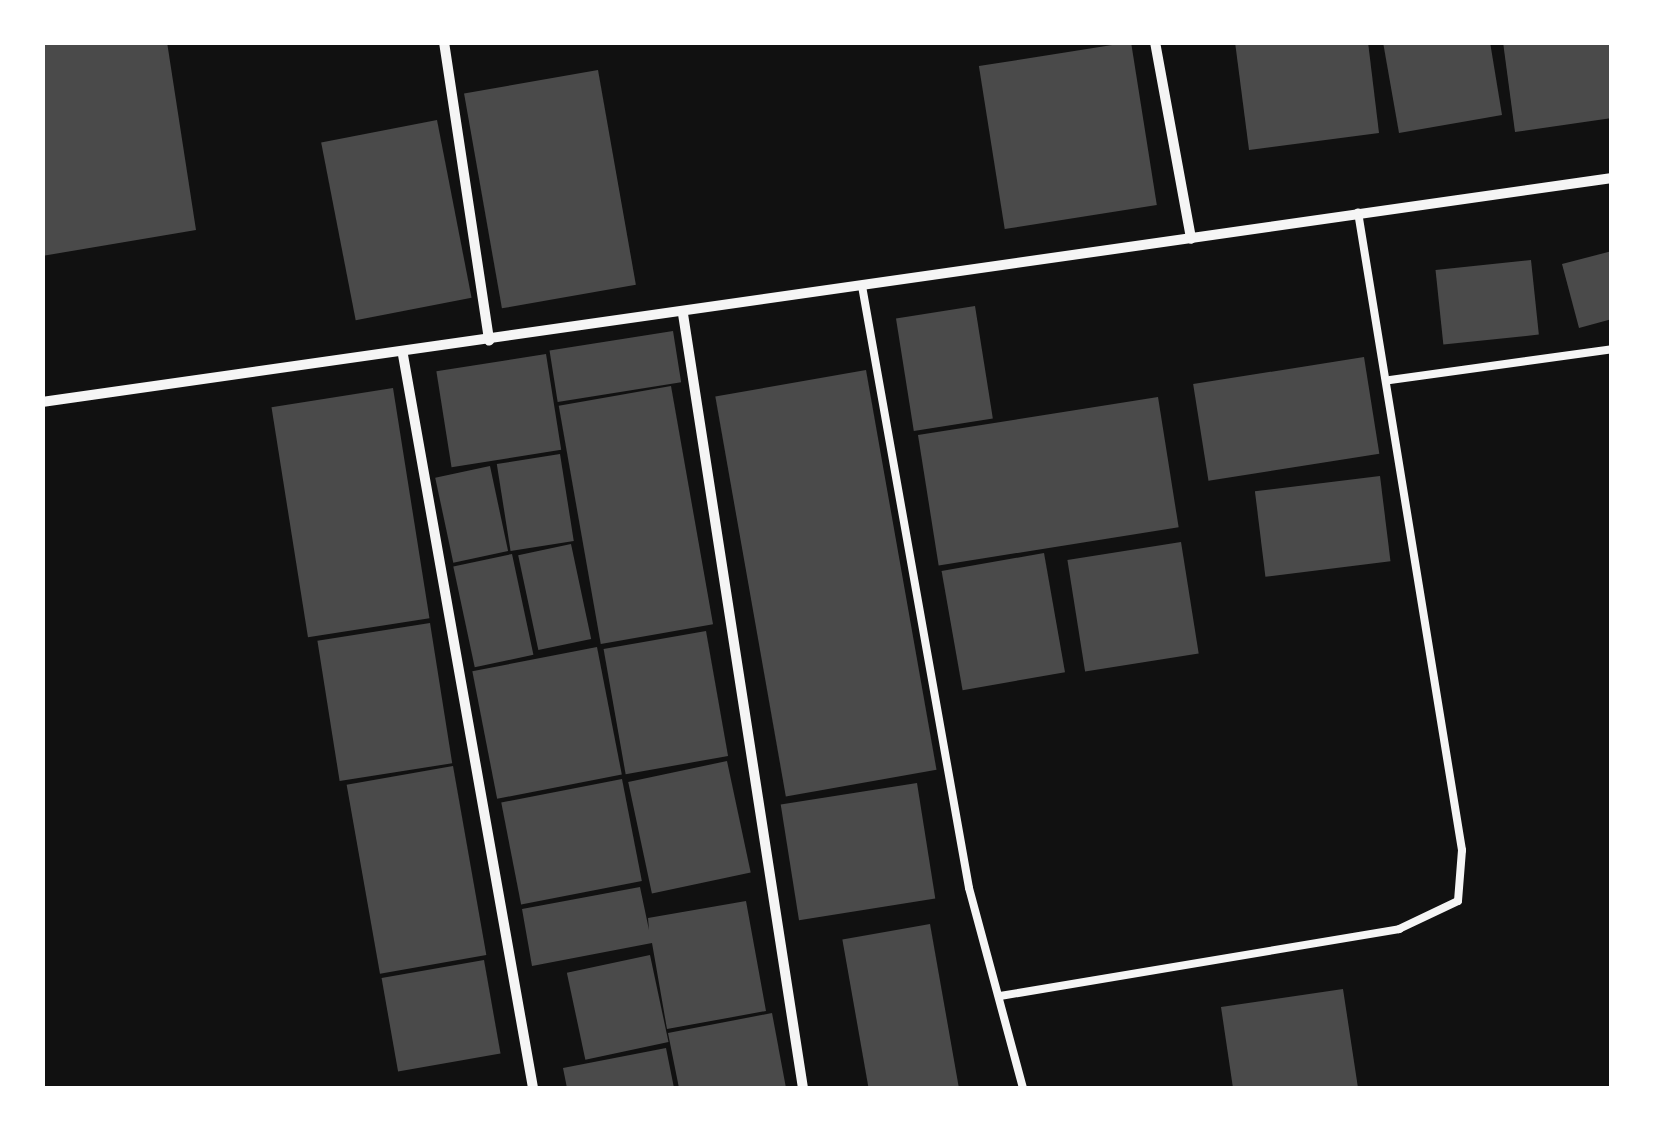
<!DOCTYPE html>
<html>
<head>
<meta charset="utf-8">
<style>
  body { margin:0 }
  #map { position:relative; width:1654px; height:1131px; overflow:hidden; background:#111; font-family:"Titillium Web",sans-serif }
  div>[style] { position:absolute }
  .building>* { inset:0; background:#4a4a4a; transform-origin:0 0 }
  .service>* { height:8px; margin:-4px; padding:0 4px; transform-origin:4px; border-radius:4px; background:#f5f5f5 }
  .minor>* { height:10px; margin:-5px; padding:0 5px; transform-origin:5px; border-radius:5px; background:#f5f5f5 }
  span { translate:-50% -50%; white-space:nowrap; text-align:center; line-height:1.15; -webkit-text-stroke:10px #fff; paint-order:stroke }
  .frame { position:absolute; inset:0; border:45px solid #fff; pointer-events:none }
</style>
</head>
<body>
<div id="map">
  <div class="building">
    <div style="clip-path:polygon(42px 42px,167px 42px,196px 230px,42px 256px)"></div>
    <div style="left:1131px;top:42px;width:165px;height:154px;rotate:81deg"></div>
    <div style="clip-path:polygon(1235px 42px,1368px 42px,1379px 133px,1249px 150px)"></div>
    <div style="clip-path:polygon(1383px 42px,1490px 42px,1502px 115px,1399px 133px)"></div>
    <div style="clip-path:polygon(1503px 42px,1612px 42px,1612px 118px,1515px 132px)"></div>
    <div style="left:598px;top:70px;width:218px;height:136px;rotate:80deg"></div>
    <div style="left:437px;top:120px;width:181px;height:118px;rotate:79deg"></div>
    <div style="clip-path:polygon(1612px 251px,1612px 319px,1579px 328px,1562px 264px)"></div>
    <div style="left:1531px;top:260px;width:75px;height:96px;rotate:84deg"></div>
    <div style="left:975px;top:306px;width:114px;height:80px;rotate:81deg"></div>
    <div style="left:673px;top:331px;width:52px;height:125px;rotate:81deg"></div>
    <div style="left:546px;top:354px;width:97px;height:111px;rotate:81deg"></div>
    <div style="left:1364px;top:357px;width:98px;height:173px;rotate:81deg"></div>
    <div style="left:866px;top:370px;width:406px;height:153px;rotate:80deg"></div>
    <div style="left:671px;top:386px;width:242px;height:114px;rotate:80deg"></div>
    <div style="left:393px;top:388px;width:233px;height:123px;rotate:81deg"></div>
    <div style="left:1158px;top:397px;width:132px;height:243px;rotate:81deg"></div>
    <div style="left:560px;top:454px;width:88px;height:64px;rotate:81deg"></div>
    <div style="left:490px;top:466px;width:87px;height:56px;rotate:78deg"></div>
    <div style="left:1380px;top:476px;width:86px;height:126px;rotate:83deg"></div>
    <div style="left:1181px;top:542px;width:113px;height:115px;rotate:81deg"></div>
    <div style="left:571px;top:544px;width:97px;height:54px;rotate:78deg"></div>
    <div style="left:1044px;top:553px;width:121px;height:104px;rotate:80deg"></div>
    <div style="left:512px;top:554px;width:103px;height:60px;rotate:78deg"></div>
    <div style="left:430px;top:623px;width:142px;height:114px;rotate:81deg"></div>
    <div style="left:706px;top:631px;width:127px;height:104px;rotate:80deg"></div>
    <div style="left:597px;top:647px;width:130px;height:127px;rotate:79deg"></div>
    <div style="left:727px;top:761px;width:114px;height:101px;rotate:78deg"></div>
    <div style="left:453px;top:766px;width:192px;height:108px;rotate:80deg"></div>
    <div style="left:622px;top:779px;width:104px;height:123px;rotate:79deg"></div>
    <div style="left:917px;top:783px;width:117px;height:138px;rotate:81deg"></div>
    <div style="clip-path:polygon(640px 887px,649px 930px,648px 918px,746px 901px,766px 1011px,667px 1029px,652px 943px,532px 966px,522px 909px)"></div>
    <div style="left:930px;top:924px;width:167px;height:89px;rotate:80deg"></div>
    <div style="left:650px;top:955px;width:89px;height:85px;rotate:78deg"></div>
    <div style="left:484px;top:960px;width:95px;height:104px;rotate:80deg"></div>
    <div style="clip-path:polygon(1343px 989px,1358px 1088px,1233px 1088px,1221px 1007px)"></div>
    <div style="clip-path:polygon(772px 1013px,786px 1088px,679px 1088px,668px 1033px)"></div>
    <div style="clip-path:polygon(666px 1048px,674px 1088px,567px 1088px,563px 1068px)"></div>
  </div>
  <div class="service">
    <div style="left:862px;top:286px;width:611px;rotate:79.92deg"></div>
    <div style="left:969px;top:888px;width:207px;rotate:74.9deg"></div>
    <div style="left:1390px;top:380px;width:224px;rotate:-7.9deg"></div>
    <div style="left:1000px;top:996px;width:405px;rotate:-9.5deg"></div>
    <div style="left:1399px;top:929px;width:65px;rotate:-25.4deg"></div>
    <div style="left:1458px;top:901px;width:51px;rotate:-85.5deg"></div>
    <div style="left:1462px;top:850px;width:646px;rotate:-99.26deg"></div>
  </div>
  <div class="minor">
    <div style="left:444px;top:42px;width:302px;rotate:81.4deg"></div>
    <div style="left:1155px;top:42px;width:200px;rotate:79.6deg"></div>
    <div style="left:683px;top:314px;width:783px;rotate:81.19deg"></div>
    <div style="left:403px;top:355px;width:744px;rotate:79.94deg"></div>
    <div style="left:42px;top:402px;width:1586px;rotate:-8.12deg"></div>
  </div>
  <div class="frame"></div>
</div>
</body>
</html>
